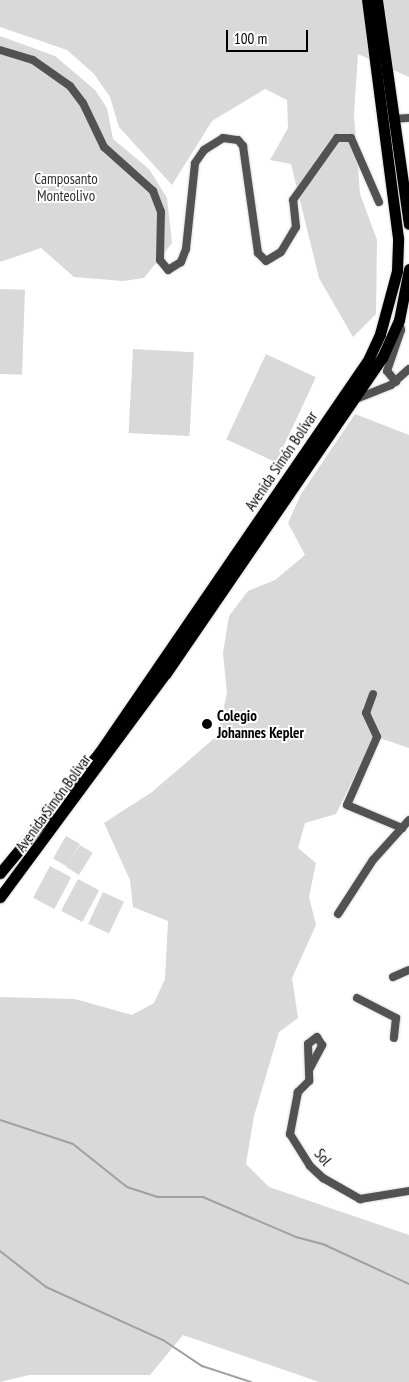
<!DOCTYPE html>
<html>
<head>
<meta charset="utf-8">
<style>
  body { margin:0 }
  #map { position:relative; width:409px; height:1382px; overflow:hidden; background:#fff; font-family:"PT Sans Narrow",sans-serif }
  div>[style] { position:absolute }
  .green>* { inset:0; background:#d9d9d9; transform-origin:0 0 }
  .stream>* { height:2px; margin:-1px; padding:0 1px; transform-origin:1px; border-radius:1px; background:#a0a0a0 }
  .roads { filter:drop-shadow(0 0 1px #dbdbdb) drop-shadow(0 0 1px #dbdbdb) }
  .minor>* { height:8px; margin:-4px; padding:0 4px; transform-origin:4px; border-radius:4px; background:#525252 }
  .highway>* { height:11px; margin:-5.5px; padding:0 5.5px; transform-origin:5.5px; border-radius:5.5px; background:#000 }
  .dots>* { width:14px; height:14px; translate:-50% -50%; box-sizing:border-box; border:2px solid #fff; border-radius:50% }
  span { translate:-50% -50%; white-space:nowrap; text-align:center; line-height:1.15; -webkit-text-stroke:4px #fff; paint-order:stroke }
  .park-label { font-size:15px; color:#303030 }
  .street-label { font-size:15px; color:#000 }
  .poi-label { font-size:15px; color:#000; font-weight:700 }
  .left { translate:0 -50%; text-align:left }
  .scale { position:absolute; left:226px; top:30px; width:82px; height:22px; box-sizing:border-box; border:2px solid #000; border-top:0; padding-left:6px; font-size:15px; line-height:18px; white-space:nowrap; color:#000; -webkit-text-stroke:4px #fff; paint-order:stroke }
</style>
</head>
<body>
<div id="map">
  <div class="green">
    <div style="clip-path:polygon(0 0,409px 0,409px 77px,358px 54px,354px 114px,360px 194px,377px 240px,376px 314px,353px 337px,319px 278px,291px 164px,270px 160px,288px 128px,287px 100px,265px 89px,212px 121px,172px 185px,119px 127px,110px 97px,94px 74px,67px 50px,0 27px)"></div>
    <div style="clip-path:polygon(0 36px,55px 56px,95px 90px,107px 108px,113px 139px,149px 169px,167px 198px,172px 243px,144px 278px,123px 281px,74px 277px,41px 248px,0 262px)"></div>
    <div style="left:0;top:289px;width:25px;height:85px;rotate:2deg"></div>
    <div style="left:133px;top:349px;width:61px;height:84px;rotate:3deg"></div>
    <div style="left:266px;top:354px;width:55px;height:94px;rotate:25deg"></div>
    <div style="clip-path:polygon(355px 414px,409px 435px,409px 748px,374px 736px,336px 814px,305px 823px,298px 848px,316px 863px,309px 897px,316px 925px,292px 978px,298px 1018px,279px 1032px,254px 1116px,246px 1164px,269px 1187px,409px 1235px,409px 1382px,319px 1382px,183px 1335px,150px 1375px,29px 1375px,0 1382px,0 997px,75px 999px,132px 1015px,154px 1003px,165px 979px,168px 921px,133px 907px,130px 880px,104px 823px,152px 792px,217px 736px,227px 693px,223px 653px,229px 616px,248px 591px,275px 580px,305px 555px,288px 523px,301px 494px)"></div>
    <div style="left:66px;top:836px;width:16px;height:26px;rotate:30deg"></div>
    <div style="left:80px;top:845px;width:15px;height:26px;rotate:32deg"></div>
    <div style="left:50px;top:866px;width:24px;height:36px;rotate:28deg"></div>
    <div style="left:78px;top:879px;width:24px;height:36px;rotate:28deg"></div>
    <div style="left:103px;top:892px;width:23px;height:35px;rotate:25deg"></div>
  </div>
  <div class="stream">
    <div style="left:0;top:1120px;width:77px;rotate:18.2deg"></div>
    <div style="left:73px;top:1144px;width:69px;rotate:38.5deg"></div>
    <div style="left:127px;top:1187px;width:33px;rotate:18deg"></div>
    <div style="left:158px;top:1197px;width:45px"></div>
    <div style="left:203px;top:1197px;width:101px;rotate:23.3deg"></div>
    <div style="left:296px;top:1237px;width:30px;rotate:15deg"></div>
    <div style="left:325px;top:1245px;width:93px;rotate:24.9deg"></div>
    <div style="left:0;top:1251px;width:58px;rotate:38deg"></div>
    <div style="left:46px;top:1287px;width:128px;rotate:24.4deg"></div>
    <div style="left:163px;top:1340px;width:47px;rotate:33.7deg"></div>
    <div style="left:202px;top:1366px;width:52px;rotate:18.1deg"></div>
  </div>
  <div class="roads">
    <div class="minor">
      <div style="left:0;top:50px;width:34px;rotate:17deg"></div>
      <div style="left:33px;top:60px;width:45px;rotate:35.1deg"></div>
      <div style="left:70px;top:86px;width:21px;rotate:53deg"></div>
      <div style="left:83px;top:103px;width:49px;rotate:64.5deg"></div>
      <div style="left:104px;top:147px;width:66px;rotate:41.9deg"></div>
      <div style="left:153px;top:191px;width:22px;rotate:69deg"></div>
      <div style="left:161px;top:212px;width:48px;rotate:91.2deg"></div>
      <div style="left:160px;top:260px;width:13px;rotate:51deg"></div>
      <div style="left:168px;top:270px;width:15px;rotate:-32deg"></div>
      <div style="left:181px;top:262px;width:14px;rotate:-69deg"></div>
      <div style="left:186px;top:249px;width:86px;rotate:-84deg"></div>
      <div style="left:195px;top:163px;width:16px;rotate:-55deg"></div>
      <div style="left:204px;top:150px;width:22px;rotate:-32deg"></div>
      <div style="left:223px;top:138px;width:15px;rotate:8deg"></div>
      <div style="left:238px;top:140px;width:8px;rotate:50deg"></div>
      <div style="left:243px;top:146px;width:108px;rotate:82deg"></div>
      <div style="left:258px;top:253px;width:11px;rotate:45deg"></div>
      <div style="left:266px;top:261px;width:17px;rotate:-31deg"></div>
      <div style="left:281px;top:252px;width:29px;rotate:-59deg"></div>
      <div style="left:296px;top:227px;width:27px;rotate:-96deg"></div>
      <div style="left:293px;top:200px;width:76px;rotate:-54.6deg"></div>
      <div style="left:337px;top:138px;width:14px"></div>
      <div style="left:351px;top:138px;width:70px;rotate:66.4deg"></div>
      <div style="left:393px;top:119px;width:16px;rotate:-4deg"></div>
      <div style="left:396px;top:382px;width:14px;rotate:-129deg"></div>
      <div style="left:387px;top:371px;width:43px;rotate:-71.1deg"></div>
      <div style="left:401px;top:330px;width:10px;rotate:-101deg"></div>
      <div style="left:351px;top:401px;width:43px;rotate:-21.8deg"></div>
      <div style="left:391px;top:385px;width:24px;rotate:-42deg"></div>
      <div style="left:373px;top:694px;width:20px;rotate:110deg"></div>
      <div style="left:366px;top:713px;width:26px;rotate:65deg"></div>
      <div style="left:377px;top:737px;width:74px;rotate:113.8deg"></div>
      <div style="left:347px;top:805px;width:60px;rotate:22.7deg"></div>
      <div style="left:338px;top:914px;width:64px;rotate:-57.1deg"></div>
      <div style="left:373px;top:860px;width:54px;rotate:-48deg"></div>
      <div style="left:393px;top:977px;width:17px;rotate:-24deg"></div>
      <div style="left:357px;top:998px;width:44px;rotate:27.1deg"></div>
      <div style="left:396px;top:1018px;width:20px;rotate:96deg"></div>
      <div style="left:310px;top:1068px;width:26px;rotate:-62deg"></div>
      <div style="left:322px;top:1045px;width:9px;rotate:-122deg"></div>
      <div style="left:317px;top:1037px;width:11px;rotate:142deg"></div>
      <div style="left:308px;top:1044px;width:37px;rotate:88deg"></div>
      <div style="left:309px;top:1081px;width:16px;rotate:135deg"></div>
      <div style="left:298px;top:1092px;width:43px;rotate:100.8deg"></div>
      <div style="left:290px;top:1134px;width:38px;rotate:58deg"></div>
      <div style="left:310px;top:1166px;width:18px;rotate:43deg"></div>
      <div style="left:323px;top:1178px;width:43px;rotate:29.6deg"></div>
      <div style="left:360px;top:1199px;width:50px;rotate:-9.3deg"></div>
    </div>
    <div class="highway">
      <div style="left:377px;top:0;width:226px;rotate:81.9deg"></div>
      <div style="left:0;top:873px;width:156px;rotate:-50.5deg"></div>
      <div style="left:99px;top:753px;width:478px;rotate:-55.6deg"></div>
      <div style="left:369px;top:358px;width:26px;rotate:-65deg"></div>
      <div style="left:380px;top:334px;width:65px;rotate:-74.9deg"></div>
      <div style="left:397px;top:271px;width:33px;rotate:-88deg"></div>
      <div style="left:398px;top:238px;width:240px;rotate:-97.4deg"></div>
      <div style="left:0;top:897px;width:279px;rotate:-53.5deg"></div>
      <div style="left:166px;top:673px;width:382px;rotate:-55.6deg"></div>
      <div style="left:382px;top:358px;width:42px;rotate:-65.9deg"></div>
      <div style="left:399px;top:320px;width:52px;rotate:-78.9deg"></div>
    </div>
  </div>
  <div class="dots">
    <div style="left:207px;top:724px;background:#000"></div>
  </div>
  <div class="park-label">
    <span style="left:66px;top:187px">Camposanto<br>Monteolivo</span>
  </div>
  <div class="street-label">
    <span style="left:281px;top:461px;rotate:-56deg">Avenida Simón Bolívar</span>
    <span style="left:53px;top:803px;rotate:-54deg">Avenida Simón Bolívar</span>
    <span style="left:323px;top:1157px;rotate:50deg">Sol</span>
  </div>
  <div class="poi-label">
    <span class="left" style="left:217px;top:724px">Colegio<br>Johannes Kepler</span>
  </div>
  <div class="scale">100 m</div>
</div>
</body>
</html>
